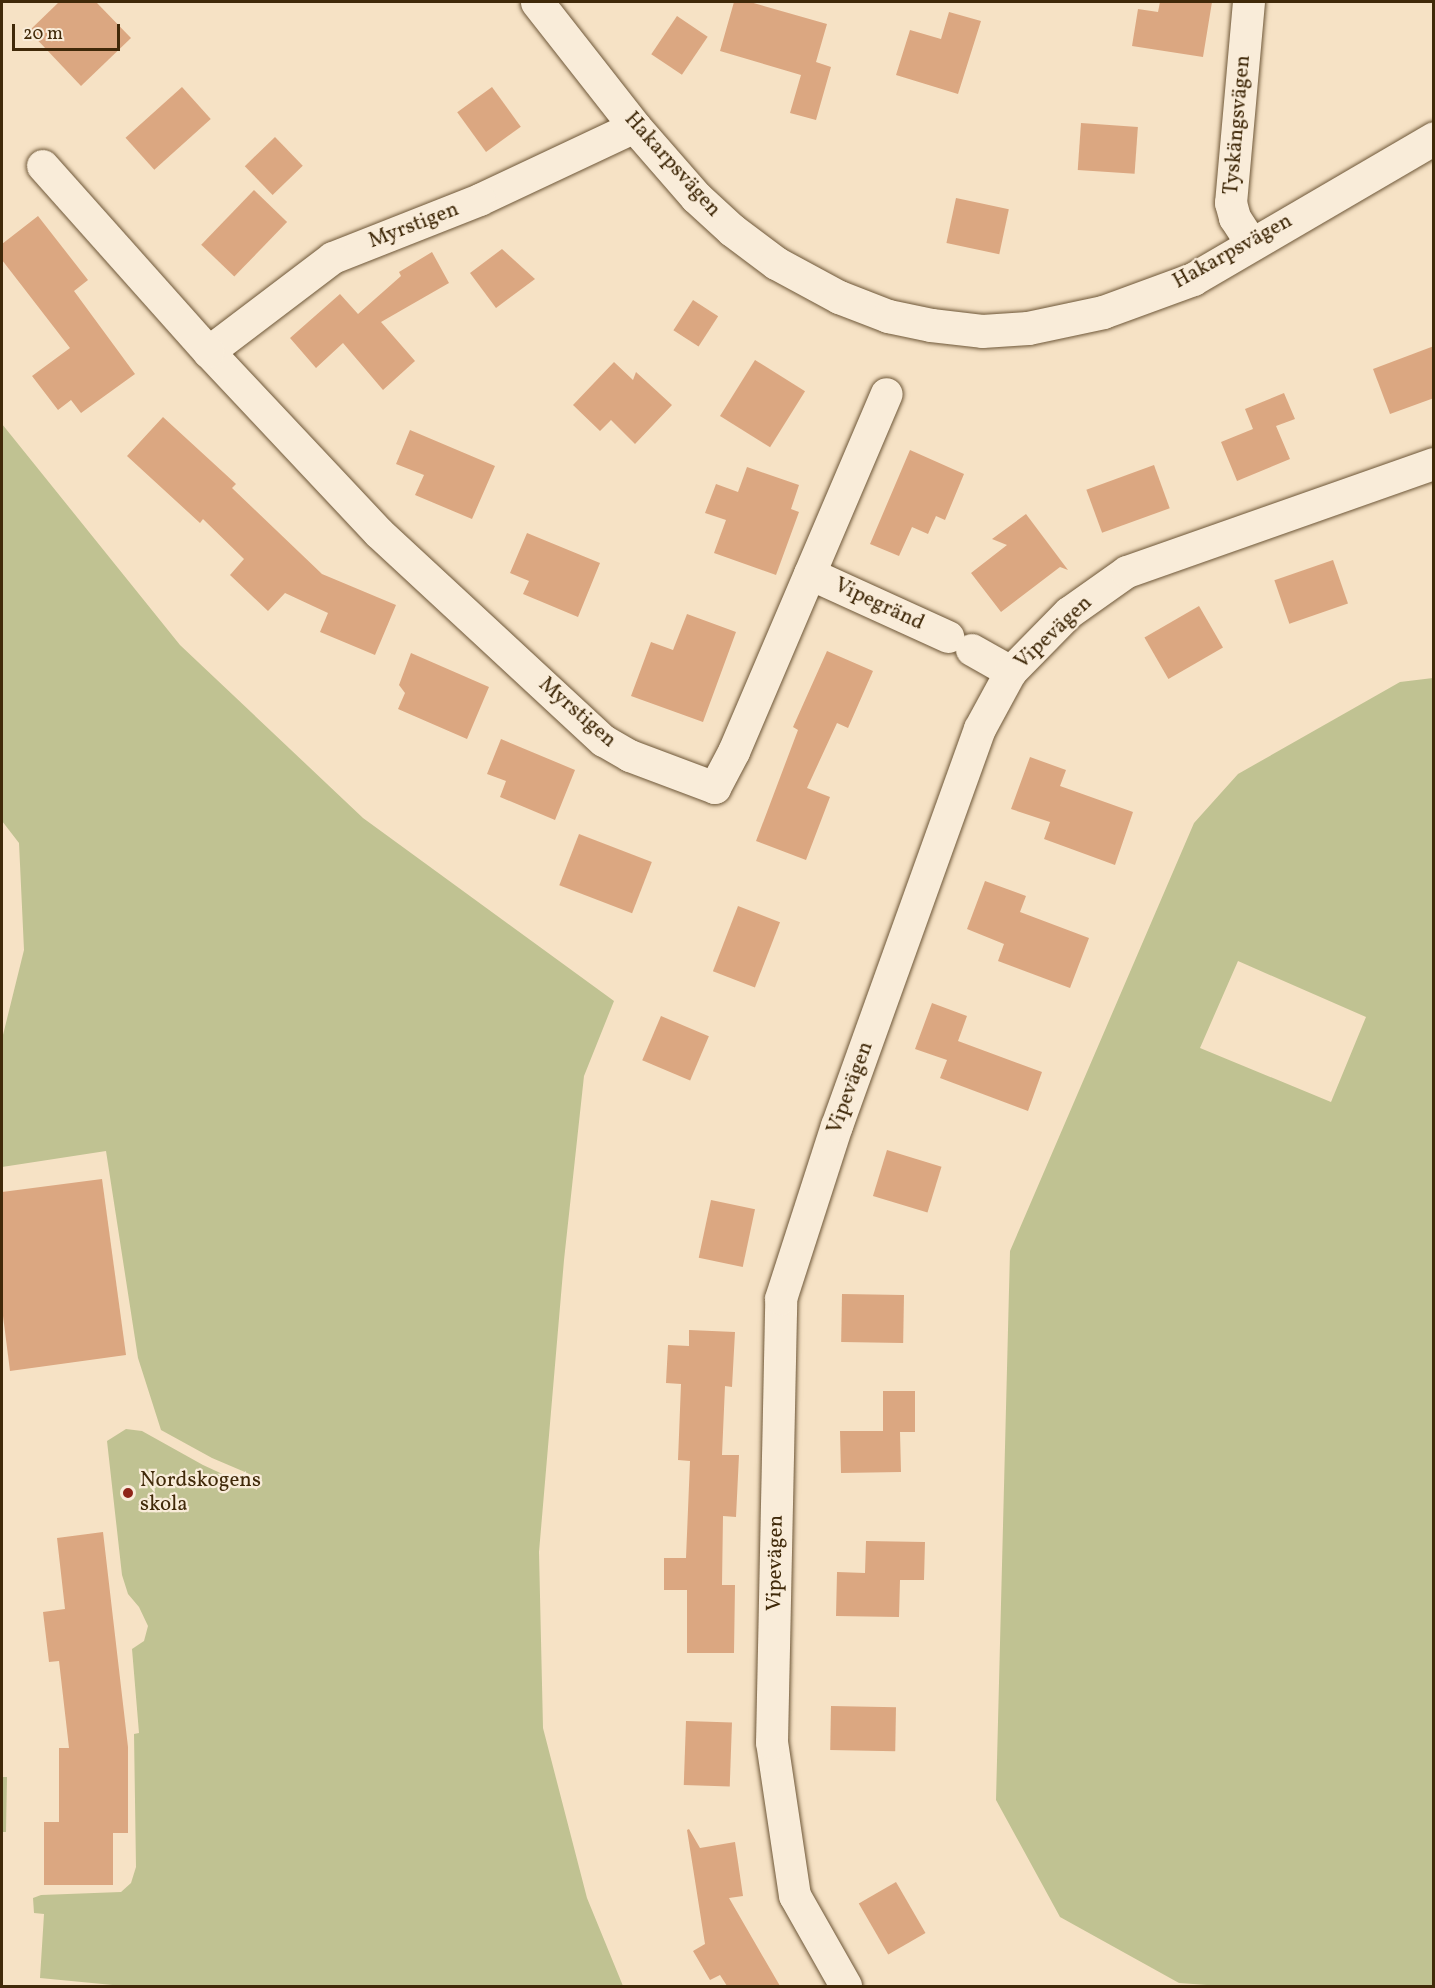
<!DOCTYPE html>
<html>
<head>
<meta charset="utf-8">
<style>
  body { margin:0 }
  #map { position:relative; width:1435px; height:1988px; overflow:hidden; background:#f6e2c5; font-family:Vollkorn,serif }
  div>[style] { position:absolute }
  .green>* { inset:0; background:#c0c292 }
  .building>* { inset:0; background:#dba781; transform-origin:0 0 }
  .roads { filter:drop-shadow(0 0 2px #6e5738) drop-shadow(0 0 2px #6e5738) }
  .street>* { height:32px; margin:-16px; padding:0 16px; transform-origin:16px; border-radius:16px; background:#f9ecd9 }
  .secondary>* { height:33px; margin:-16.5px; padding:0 16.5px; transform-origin:16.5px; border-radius:16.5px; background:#f9ecd9 }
  .dots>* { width:16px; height:16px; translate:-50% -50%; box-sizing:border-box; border:3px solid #f9ecd9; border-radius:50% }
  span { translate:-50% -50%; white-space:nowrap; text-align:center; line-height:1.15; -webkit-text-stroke:4.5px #f9ecd9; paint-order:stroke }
  .street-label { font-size:21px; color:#402909 }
  .poi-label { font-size:21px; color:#402909 }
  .left { translate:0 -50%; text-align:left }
  .frame { position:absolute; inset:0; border:3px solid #402909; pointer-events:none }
  .scale { position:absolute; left:12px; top:24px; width:108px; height:27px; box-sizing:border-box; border:3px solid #402909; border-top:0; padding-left:8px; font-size:18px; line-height:21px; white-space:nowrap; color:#402909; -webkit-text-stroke:4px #f9ecd9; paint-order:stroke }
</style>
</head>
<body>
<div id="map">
  <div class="green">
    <div style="clip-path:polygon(2px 424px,180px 645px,363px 818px,614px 1001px,584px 1076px,564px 1260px,539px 1552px,543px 1728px,587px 1898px,623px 1986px,123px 1986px,40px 1978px,44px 1914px,34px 1913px,33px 1898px,41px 1895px,121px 1892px,131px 1883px,136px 1867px,134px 1734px,139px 1733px,132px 1649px,144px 1641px,148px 1626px,139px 1607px,128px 1594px,122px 1575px,107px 1441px,126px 1429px,142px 1431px,203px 1465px,257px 1490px,259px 1478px,212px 1458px,161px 1430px,138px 1358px,106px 1151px,2px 1167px,2px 1039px,24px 950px,19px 843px,2px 821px)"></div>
    <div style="clip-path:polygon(evenodd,1433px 678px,1433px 1986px,1221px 1986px,1179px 1983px,1060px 1917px,996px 1800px,1010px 1251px,1194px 823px,1238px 774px,1400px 682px,1433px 678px,1238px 961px,1366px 1017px,1331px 1102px,1200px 1048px,1238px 961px)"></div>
    <div style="clip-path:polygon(2px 1777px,7px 1777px,6px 1832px,2px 1832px)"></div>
  </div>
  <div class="building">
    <div style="clip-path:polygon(59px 2px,96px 2px,131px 38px,81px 86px,29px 31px)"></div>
    <div style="clip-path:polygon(734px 2px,750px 2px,827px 24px,816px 62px,831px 67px,816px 120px,790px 113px,801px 75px,720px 51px)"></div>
    <div style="clip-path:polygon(1160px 2px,1212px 2px,1203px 57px,1132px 46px,1138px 9px,1158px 12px)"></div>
    <div style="clip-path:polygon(949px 12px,981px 21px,958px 94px,896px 75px,910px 30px,941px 39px)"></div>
    <div style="left:677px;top:16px;width:37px;height:46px;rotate:34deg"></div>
    <div style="left:182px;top:87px;width:43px;height:76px;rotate:48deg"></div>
    <div style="left:492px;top:87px;width:49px;height:43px;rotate:54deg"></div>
    <div style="left:1081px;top:123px;width:57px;height:47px;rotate:4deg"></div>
    <div style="left:275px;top:137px;width:40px;height:42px;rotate:46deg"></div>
    <div style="left:254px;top:190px;width:46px;height:76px;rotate:44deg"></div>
    <div style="left:956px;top:198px;width:54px;height:46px;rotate:12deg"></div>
    <div style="clip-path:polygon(38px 216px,88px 280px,74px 291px,135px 374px,81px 413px,71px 400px,58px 410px,32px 376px,70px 348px,2px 260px,2px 244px)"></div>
    <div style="clip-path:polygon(502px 249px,535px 279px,496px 308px,470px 273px)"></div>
    <div style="clip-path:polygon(432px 252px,449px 283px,381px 322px,415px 361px,383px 390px,343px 343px,316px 368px,290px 338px,340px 294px,358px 314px,401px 276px,399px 272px)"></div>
    <div style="left:693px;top:300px;width:30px;height:36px;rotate:33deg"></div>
    <div style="clip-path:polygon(1434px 346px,1434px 398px,1390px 414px,1373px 369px)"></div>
    <div style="left:755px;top:360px;width:59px;height:66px;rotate:32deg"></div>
    <div style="clip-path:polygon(614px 362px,633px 380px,636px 372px,672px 405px,635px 444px,611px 420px,600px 431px,573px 405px)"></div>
    <div style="clip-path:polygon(1284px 393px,1295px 419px,1276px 426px,1290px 459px,1237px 481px,1221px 442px,1253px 429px,1245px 409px)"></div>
    <div style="clip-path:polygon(163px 417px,236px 484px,232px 488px,322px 574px,396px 605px,375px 655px,320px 632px,328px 613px,285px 593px,268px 611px,230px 575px,244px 559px,203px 519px,200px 523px,127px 456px)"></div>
    <div style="clip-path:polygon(410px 430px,495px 466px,472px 519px,415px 495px,424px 475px,396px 464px)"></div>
    <div style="clip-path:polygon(910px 450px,964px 474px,945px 520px,936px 516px,928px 534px,912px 527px,899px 556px,870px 544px)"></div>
    <div style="left:1154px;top:465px;width:46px;height:72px;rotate:70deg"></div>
    <div style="clip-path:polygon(747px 467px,799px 485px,791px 509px,799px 512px,776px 575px,714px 553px,726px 520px,705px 513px,716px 484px,738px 492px)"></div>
    <div style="clip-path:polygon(1026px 514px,1068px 570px,1060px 567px,1001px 612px,971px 573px,1007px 545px,992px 539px)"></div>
    <div style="clip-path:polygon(527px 533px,600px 563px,578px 617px,523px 594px,529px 581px,510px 573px)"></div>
    <div style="left:1333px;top:560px;width:46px;height:62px;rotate:71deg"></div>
    <div style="left:1199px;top:606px;width:48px;height:63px;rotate:60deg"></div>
    <div style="clip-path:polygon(687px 614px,736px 632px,703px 722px,631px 696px,651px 642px,673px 650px)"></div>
    <div style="clip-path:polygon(827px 651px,873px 671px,848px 728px,837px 723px,807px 788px,830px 797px,806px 860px,756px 841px,798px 730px,793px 727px)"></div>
    <div style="clip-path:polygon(411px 653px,489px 687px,467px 739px,398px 709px,405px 693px,399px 685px)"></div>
    <div style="clip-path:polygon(501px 739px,575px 770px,555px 820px,500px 797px,506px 781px,487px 774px)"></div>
    <div style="clip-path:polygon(1030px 757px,1066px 770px,1060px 786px,1133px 812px,1115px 865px,1044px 839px,1050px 822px,1011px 809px)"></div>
    <div style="left:579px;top:834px;width:78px;height:55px;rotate:21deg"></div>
    <div style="clip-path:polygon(985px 881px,1026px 896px,1020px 912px,1089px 938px,1070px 988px,998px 961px,1004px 944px,967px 929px)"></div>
    <div style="left:738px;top:906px;width:45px;height:70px;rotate:21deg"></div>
    <div style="clip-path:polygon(932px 1003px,967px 1016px,958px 1041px,1042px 1072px,1028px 1111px,940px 1078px,947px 1060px,915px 1049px)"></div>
    <div style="left:661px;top:1016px;width:52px;height:48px;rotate:23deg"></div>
    <div style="left:887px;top:1150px;width:57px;height:48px;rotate:17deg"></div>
    <div style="clip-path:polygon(102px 1179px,126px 1355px,10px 1371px,2px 1308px,2px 1192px)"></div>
    <div style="left:711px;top:1200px;width:45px;height:59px;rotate:12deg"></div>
    <div style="left:842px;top:1294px;width:62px;height:48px;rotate:1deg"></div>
    <div style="clip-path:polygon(689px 1330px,735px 1332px,732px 1387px,725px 1386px,722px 1455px,739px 1455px,736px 1517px,723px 1516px,722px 1585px,735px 1585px,734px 1653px,687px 1653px,687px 1590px,664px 1590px,664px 1558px,686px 1558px,690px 1461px,678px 1460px,681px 1384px,666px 1383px,668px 1345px,689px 1346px)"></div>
    <div style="clip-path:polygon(883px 1391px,915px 1391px,915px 1432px,900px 1432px,901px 1472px,841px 1473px,840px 1431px,883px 1431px)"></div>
    <div style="clip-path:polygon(103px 1532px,128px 1747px,128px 1833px,113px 1833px,113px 1885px,44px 1885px,44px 1822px,59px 1822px,59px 1748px,69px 1748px,59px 1661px,49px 1662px,43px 1612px,65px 1609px,57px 1538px)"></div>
    <div style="clip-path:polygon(866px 1541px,925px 1542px,924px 1580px,900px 1580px,899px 1617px,836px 1616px,837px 1572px,865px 1573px)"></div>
    <div style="left:831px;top:1706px;width:65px;height:44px;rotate:1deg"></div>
    <div style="left:686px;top:1721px;width:46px;height:64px;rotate:2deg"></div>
    <div style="clip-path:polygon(689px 1829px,700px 1848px,735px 1842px,743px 1896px,729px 1898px,780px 1986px,727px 1986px,720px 1975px,710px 1980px,693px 1951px,705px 1944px,687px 1830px)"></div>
    <div style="left:896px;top:1882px;width:59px;height:43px;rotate:60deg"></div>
  </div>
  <div class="roads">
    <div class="street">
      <div style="left:1249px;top:2px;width:202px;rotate:95.1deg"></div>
      <div style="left:1231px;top:203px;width:16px;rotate:75deg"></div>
      <div style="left:1235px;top:218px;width:31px;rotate:57deg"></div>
      <div style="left:635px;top:127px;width:171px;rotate:154.8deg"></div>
      <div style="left:480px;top:200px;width:158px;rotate:158.5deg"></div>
      <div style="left:333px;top:258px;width:156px;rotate:142.8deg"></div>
      <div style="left:209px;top:352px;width:248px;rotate:46.8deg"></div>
      <div style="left:379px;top:533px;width:306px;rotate:42.8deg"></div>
      <div style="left:604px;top:741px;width:30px;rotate:30deg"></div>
      <div style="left:630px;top:756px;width:91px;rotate:20.6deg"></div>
      <div style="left:715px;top:788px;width:41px;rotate:-62.2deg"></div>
      <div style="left:734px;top:752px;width:389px;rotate:-66.9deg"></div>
      <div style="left:43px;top:166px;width:249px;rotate:48.3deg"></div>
      <div style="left:810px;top:574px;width:152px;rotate:24.5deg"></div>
      <div style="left:972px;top:650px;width:45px;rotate:29.4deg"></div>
      <div style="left:846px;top:1986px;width:103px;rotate:-119.5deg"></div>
      <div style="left:795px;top:1896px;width:155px;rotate:-98.5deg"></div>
      <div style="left:772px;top:1743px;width:444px;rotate:-88.8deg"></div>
      <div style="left:781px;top:1299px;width:182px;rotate:-72.1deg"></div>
      <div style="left:837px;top:1126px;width:422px;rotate:-70.2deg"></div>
      <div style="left:980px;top:729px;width:65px;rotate:-61.5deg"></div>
      <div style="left:1011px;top:672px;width:83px;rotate:-45.5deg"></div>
      <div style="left:1069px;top:613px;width:71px;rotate:-35.3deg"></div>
      <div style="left:1127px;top:572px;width:325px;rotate:-19.4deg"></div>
    </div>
    <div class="secondary">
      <div style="left:537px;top:2px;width:159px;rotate:51.9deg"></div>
      <div style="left:635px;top:127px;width:93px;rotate:48.9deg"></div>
      <div style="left:696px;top:197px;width:49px;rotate:42.5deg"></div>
      <div style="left:732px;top:230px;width:55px;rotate:36.9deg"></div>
      <div style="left:776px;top:263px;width:72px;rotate:28.4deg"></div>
      <div style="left:839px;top:297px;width:53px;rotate:21.2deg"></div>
      <div style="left:888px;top:316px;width:44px;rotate:11.8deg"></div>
      <div style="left:931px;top:325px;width:51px;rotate:6.7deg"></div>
      <div style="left:982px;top:331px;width:46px;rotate:-3.7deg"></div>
      <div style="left:1028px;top:328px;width:77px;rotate:-12deg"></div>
      <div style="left:1103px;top:312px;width:96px;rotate:-20.1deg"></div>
      <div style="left:1193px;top:279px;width:279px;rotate:-30.3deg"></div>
    </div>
  </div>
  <div class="dots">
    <div style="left:128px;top:1493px;background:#8f2418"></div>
  </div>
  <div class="street-label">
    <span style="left:1238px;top:125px;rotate:-85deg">Tyskängsvägen</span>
    <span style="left:672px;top:165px;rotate:48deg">Hakarpsvägen</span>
    <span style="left:414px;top:226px;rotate:-21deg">Myrstigen</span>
    <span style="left:1233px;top:252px;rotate:-29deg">Hakarpsvägen</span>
    <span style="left:879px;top:605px;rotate:25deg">Vipegränd</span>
    <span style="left:1054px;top:633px;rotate:-43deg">Vipevägen</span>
    <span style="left:577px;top:713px;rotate:41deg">Myrstigen</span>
    <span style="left:851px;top:1088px;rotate:-70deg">Vipevägen</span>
    <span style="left:776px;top:1563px;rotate:-89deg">Vipevägen</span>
  </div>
  <div class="poi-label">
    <span class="left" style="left:140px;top:1493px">Nordskogens<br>skola</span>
  </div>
  <div class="frame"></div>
  <div class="scale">20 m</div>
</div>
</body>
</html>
